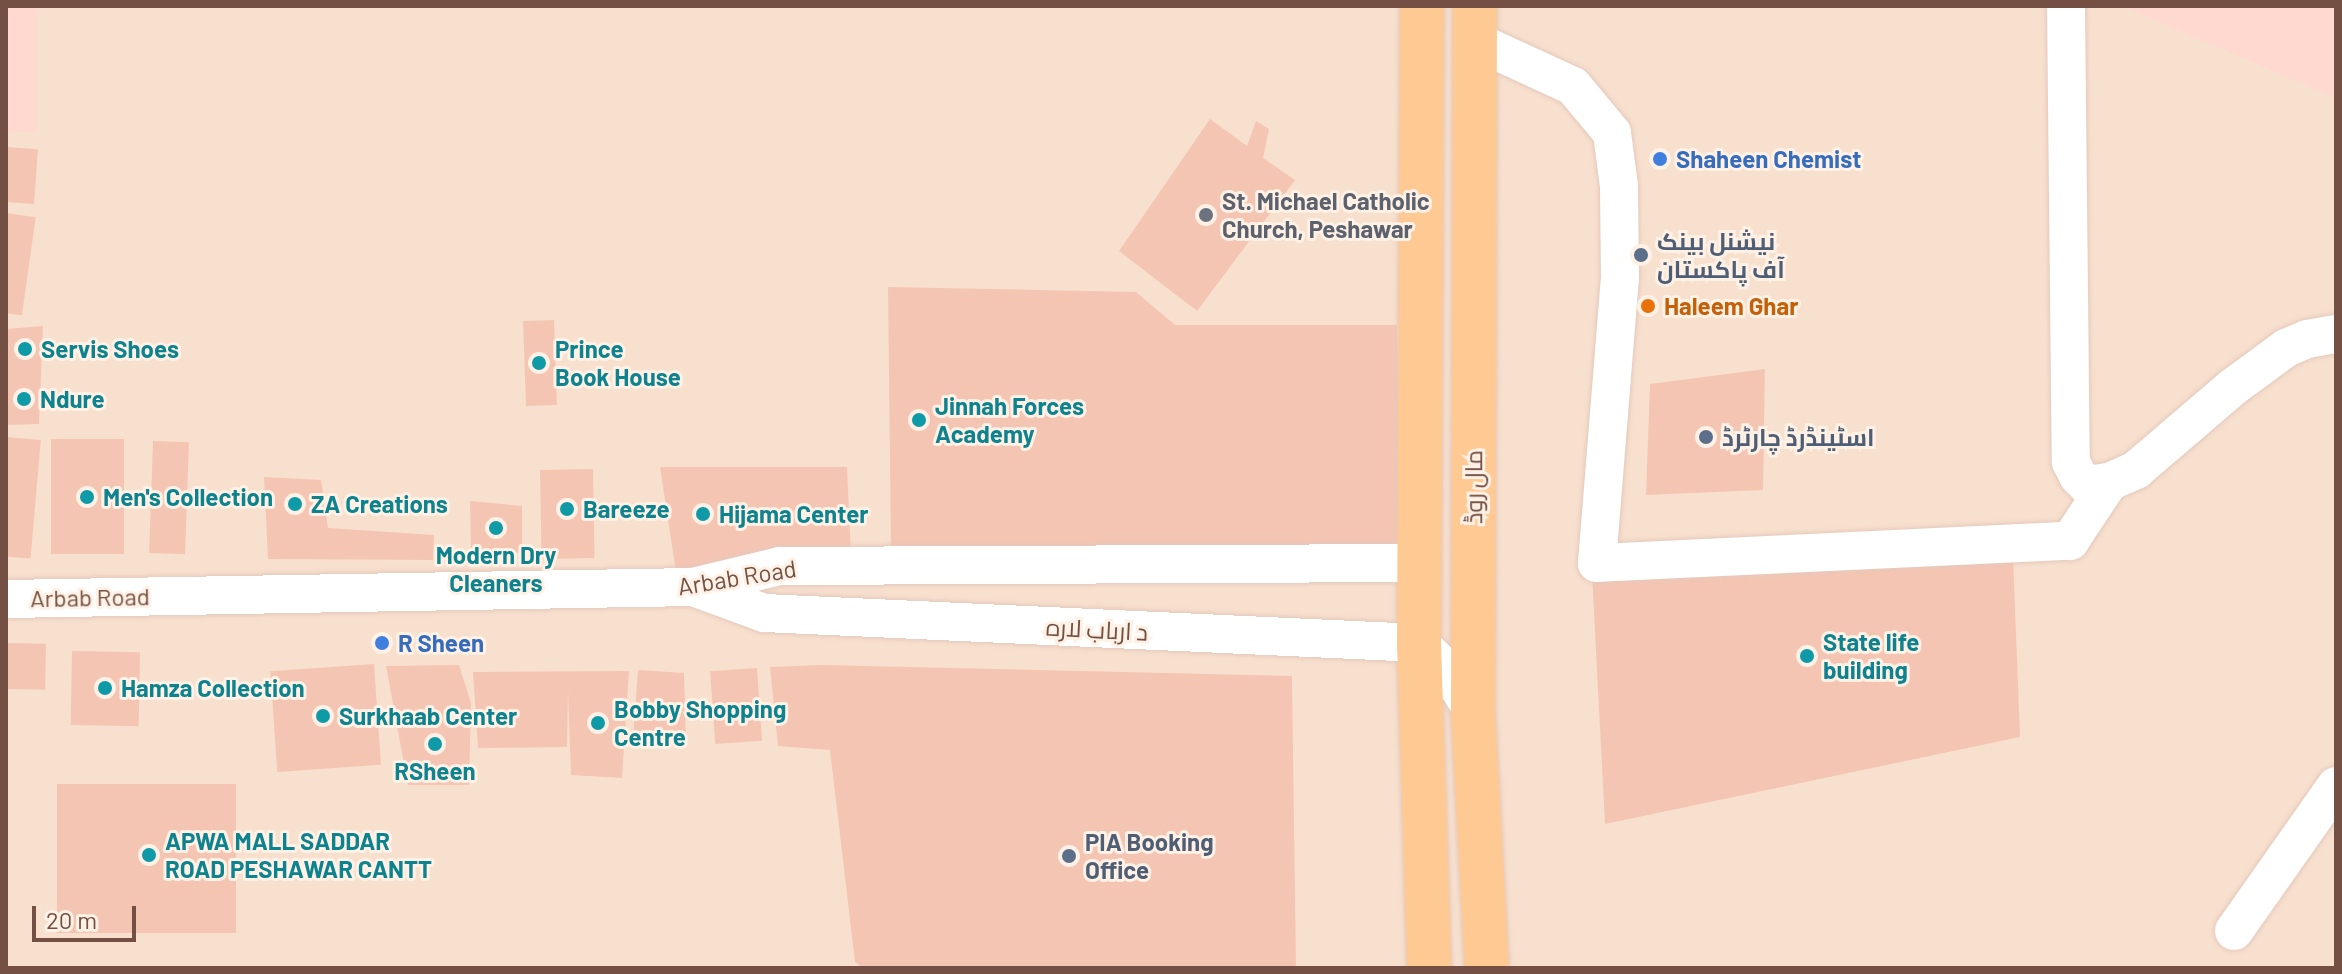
<!DOCTYPE html>
<html>
<head>
<meta charset="utf-8">
<style>
  body { margin:0 }
  #map { position:relative; width:2342px; height:974px; overflow:hidden; background:#feeddd; font-family:Barlow,Cairo,sans-serif }
  div>[style] { position:absolute }
  .residential>* { inset:0; background:#f8e0ce; transform-origin:0 0 }
  .commercial>* { inset:0; background:#ffd8d0; transform-origin:0 0 }
  .building>* { inset:0; background:#f5c5b3; transform-origin:0 0 }
  .roads { filter:drop-shadow(0 0 2px #e4c9bc) drop-shadow(0 0 2px #e4c9bc) }
  .minor>* { height:38px; margin:-19px; padding:0 19px; transform-origin:19px; border-radius:19px; background:#fff }
  .major>* { height:44px; margin:-22px; padding:0 22px; transform-origin:22px; border-radius:22px; background:#ffc993 }
  .dots>* { width:22px; height:22px; translate:-50% -50%; box-sizing:border-box; border:4px solid #fff1e5; border-radius:50% }
  span { translate:-50% -50%; white-space:nowrap; text-align:center; line-height:1.15; -webkit-text-stroke:6px #fff1e5; paint-order:stroke }
  .shop-label { font-size:24px; color:#366cbe; font-weight:700 }
  .left { translate:0 -50%; text-align:left }
  .worship-label { font-size:24px; color:#5b616d; font-weight:700 }
  .service-label { font-size:24px; color:#4e5e75; font-weight:700 }
  .food-label { font-size:24px; color:#c56008; font-weight:700 }
  .culture-label { font-size:24px; color:#0d838f; font-weight:700 }
  .street-label { font-size:24px; color:#745044 }
  .frame { position:absolute; inset:0; border:8px solid #745044; pointer-events:none }
  .scale { position:absolute; left:32px; top:906px; width:104px; height:36px; box-sizing:border-box; border:4px solid #745044; border-top:0; padding-left:10px; font-size:24px; line-height:28px; white-space:nowrap; color:#745044; -webkit-text-stroke:6px #fff1e5; paint-order:stroke }
</style>
</head>
<body>
<div id="map">
  <div class="residential">
    <div style="left:6px;top:6px;width:2330px;height:962px"></div>
  </div>
  <div class="commercial">
    <div style="left:6px;top:6px;width:31px;height:126px"></div>
    <div style="clip-path:polygon(2123px 6px,2336px 6px,2336px 98px)"></div>
  </div>
  <div class="building">
    <div style="clip-path:polygon(1210px 119px,1247px 146px,1256px 121px,1269px 129px,1263px 158px,1295px 180px,1197px 311px,1119px 251px)"></div>
    <div style="left:6px;top:147px;width:32px;height:55px;rotate:4deg"></div>
    <div style="left:6px;top:213px;width:30px;height:99px;rotate:8deg"></div>
    <div style="clip-path:polygon(888px 287px,1136px 292px,1175px 325px,1397px 325px,1400px 544px,891px 550px)"></div>
    <div style="left:554px;top:320px;width:85px;height:31px;rotate:88deg"></div>
    <div style="clip-path:polygon(43px 326px,39px 424px,6px 425px,6px 329px)"></div>
    <div style="clip-path:polygon(1765px 369px,1763px 490px,1646px 495px,1650px 384px)"></div>
    <div style="left:6px;top:437px;width:35px;height:119px;rotate:5deg"></div>
    <div style="left:124px;top:439px;width:115px;height:73px;rotate:90deg"></div>
    <div style="left:153px;top:441px;width:36px;height:112px;rotate:2deg"></div>
    <div style="clip-path:polygon(660px 467px,847px 467px,851px 557px,676px 572px)"></div>
    <div style="left:593px;top:469px;width:89px;height:53px;rotate:89deg"></div>
    <div style="clip-path:polygon(264px 477px,321px 480px,328px 528px,434px 535px,433px 560px,268px 559px)"></div>
    <div style="clip-path:polygon(470px 501px,522px 506px,522px 553px,471px 549px)"></div>
    <div style="clip-path:polygon(2013px 556px,2020px 737px,1605px 824px,1592px 574px)"></div>
    <div style="left:6px;top:643px;width:40px;height:46px;rotate:1deg"></div>
    <div style="left:72px;top:651px;width:68px;height:74px;rotate:1deg"></div>
    <div style="left:374px;top:664px;width:101px;height:104px;rotate:86deg"></div>
    <div style="clip-path:polygon(459px 665px,471px 703px,469px 785px,408px 785px,386px 666px)"></div>
    <div style="clip-path:polygon(821px 665px,1292px 676px,1296px 968px,863px 968px,855px 962px,830px 750px,778px 746px,770px 667px)"></div>
    <div style="left:757px;top:668px;width:73px;height:47px;rotate:86deg"></div>
    <div style="clip-path:polygon(638px 670px,684px 673px,686px 743px,633px 737px)"></div>
    <div style="clip-path:polygon(629px 671px,622px 778px,571px 775px,568px 691px,567px 747px,478px 748px,473px 672px)"></div>
    <div style="left:57px;top:784px;width:179px;height:149px"></div>
  </div>
  <div class="roads">
    <div class="minor">
      <div style="left:2066px;top:6px;width:456px;rotate:89.4deg"></div>
      <div style="left:2071px;top:462px;width:16px;rotate:63deg"></div>
      <div style="left:2078px;top:476px;width:13px;rotate:45deg"></div>
      <div style="left:2087px;top:485px;width:22px;rotate:-8deg"></div>
      <div style="left:2109px;top:482px;width:30px;rotate:-24deg"></div>
      <div style="left:2136px;top:470px;width:128px;rotate:-40.6deg"></div>
      <div style="left:2233px;top:387px;width:66px;rotate:-36.3deg"></div>
      <div style="left:2286px;top:348px;width:23px;rotate:-23deg"></div>
      <div style="left:2307px;top:339px;width:29px;rotate:-10deg"></div>
      <div style="left:1475px;top:41px;width:108px;rotate:24.7deg"></div>
      <div style="left:1573px;top:86px;width:61px;rotate:50.3deg"></div>
      <div style="left:1612px;top:133px;width:53px;rotate:82.5deg"></div>
      <div style="left:1619px;top:186px;width:91px;rotate:89.4deg"></div>
      <div style="left:1620px;top:277px;width:287px;rotate:94.6deg"></div>
      <div style="left:1597px;top:563px;width:474px;rotate:-2.7deg"></div>
      <div style="left:2070px;top:541px;width:71px;rotate:-56.5deg"></div>
      <div style="left:693px;top:587px;width:76px;rotate:20.1deg"></div>
      <div style="left:764px;top:613px;width:656px;rotate:2.62deg"></div>
      <div style="left:1419px;top:643px;width:42px;rotate:44deg"></div>
      <div style="left:1449px;top:672px;width:46px;rotate:58.4deg"></div>
      <div style="left:6px;top:599px;width:687px;rotate:-1deg"></div>
      <div style="left:693px;top:587px;width:89px;rotate:-13.6deg"></div>
      <div style="left:780px;top:566px;width:640px;rotate:-0.27deg"></div>
      <div style="left:2234px;top:931px;width:177px;rotate:-54.9deg"></div>
    </div>
    <div class="major">
      <div style="left:1422px;top:6px;width:637px;rotate:90.27deg"></div>
      <div style="left:1419px;top:643px;width:325px;rotate:88.2deg"></div>
      <div style="left:1475px;top:6px;width:705px;rotate:90.16deg"></div>
      <div style="left:1473px;top:711px;width:257px;rotate:86.9deg"></div>
    </div>
  </div>
  <div class="dots">
    <div style="left:1660px;top:159px;background:#3f7fe0"></div>
    <div style="left:1206px;top:215px;background:#6b7280"></div>
    <div style="left:1641px;top:255px;background:#5c6f8a"></div>
    <div style="left:1648px;top:306px;background:#e8710a"></div>
    <div style="left:25px;top:349px;background:#0f9aa8"></div>
    <div style="left:539px;top:363px;background:#0f9aa8"></div>
    <div style="left:24px;top:399px;background:#0f9aa8"></div>
    <div style="left:919px;top:420px;background:#0f9aa8"></div>
    <div style="left:1706px;top:437px;background:#5c6f8a"></div>
    <div style="left:87px;top:497px;background:#0f9aa8"></div>
    <div style="left:295px;top:504px;background:#0f9aa8"></div>
    <div style="left:567px;top:509px;background:#0f9aa8"></div>
    <div style="left:703px;top:514px;background:#0f9aa8"></div>
    <div style="left:496px;top:528px;background:#0f9aa8"></div>
    <div style="left:382px;top:643px;background:#3f7fe0"></div>
    <div style="left:1807px;top:656px;background:#0f9aa8"></div>
    <div style="left:105px;top:688px;background:#0f9aa8"></div>
    <div style="left:323px;top:716px;background:#0f9aa8"></div>
    <div style="left:598px;top:723px;background:#0f9aa8"></div>
    <div style="left:435px;top:744px;background:#0f9aa8"></div>
    <div style="left:149px;top:855px;background:#0f9aa8"></div>
    <div style="left:1069px;top:856px;background:#5c6f8a"></div>
  </div>
  <div class="shop-label">
    <span class="left" style="left:1676px;top:159px">Shaheen Chemist</span>
    <span class="left" style="left:398px;top:643px">R Sheen</span>
  </div>
  <div class="worship-label">
    <span class="left" style="left:1222px;top:215px">St. Michael Catholic<br>Church, Peshawar</span>
  </div>
  <div class="service-label">
    <span class="left" style="left:1657px;top:255px">نیشنل بینک<br>آف پاکستان</span>
    <span class="left" style="left:1722px;top:437px">اسٹینڈرڈ چارٹرڈ</span>
    <span class="left" style="left:1085px;top:856px">PIA Booking<br>Office</span>
  </div>
  <div class="food-label">
    <span class="left" style="left:1664px;top:306px">Haleem Ghar</span>
  </div>
  <div class="culture-label">
    <span class="left" style="left:41px;top:349px">Servis Shoes</span>
    <span class="left" style="left:555px;top:363px">Prince<br>Book House</span>
    <span class="left" style="left:40px;top:399px">Ndure</span>
    <span class="left" style="left:935px;top:420px">Jinnah Forces<br>Academy</span>
    <span class="left" style="left:103px;top:497px">Men's Collection</span>
    <span class="left" style="left:311px;top:504px">ZA Creations</span>
    <span class="left" style="left:583px;top:509px">Bareeze</span>
    <span class="left" style="left:719px;top:514px">Hijama Center</span>
    <span style="left:496px;top:569px">Modern Dry<br>Cleaners</span>
    <span class="left" style="left:1823px;top:656px">State life<br>building</span>
    <span class="left" style="left:121px;top:688px">Hamza Collection</span>
    <span class="left" style="left:614px;top:723px">Bobby Shopping<br>Centre</span>
    <span class="left" style="left:339px;top:716px">Surkhaab Center</span>
    <span style="left:435px;top:771px">RSheen</span>
    <span class="left" style="left:165px;top:855px">APWA MALL SADDAR<br>ROAD PESHAWAR CANTT</span>
  </div>
  <div class="street-label">
    <span style="left:1473px;top:487px;rotate:-90deg">مال روڈ</span>
    <span style="left:737px;top:577px;rotate:-9deg">Arbab Road</span>
    <span style="left:90px;top:597px;rotate:-1deg">Arbab Road</span>
    <span style="left:1097px;top:629px;rotate:3deg">د ارباب لاره</span>
  </div>
  <div class="frame"></div>
  <div class="scale">20 m</div>
</div>
</body>
</html>
